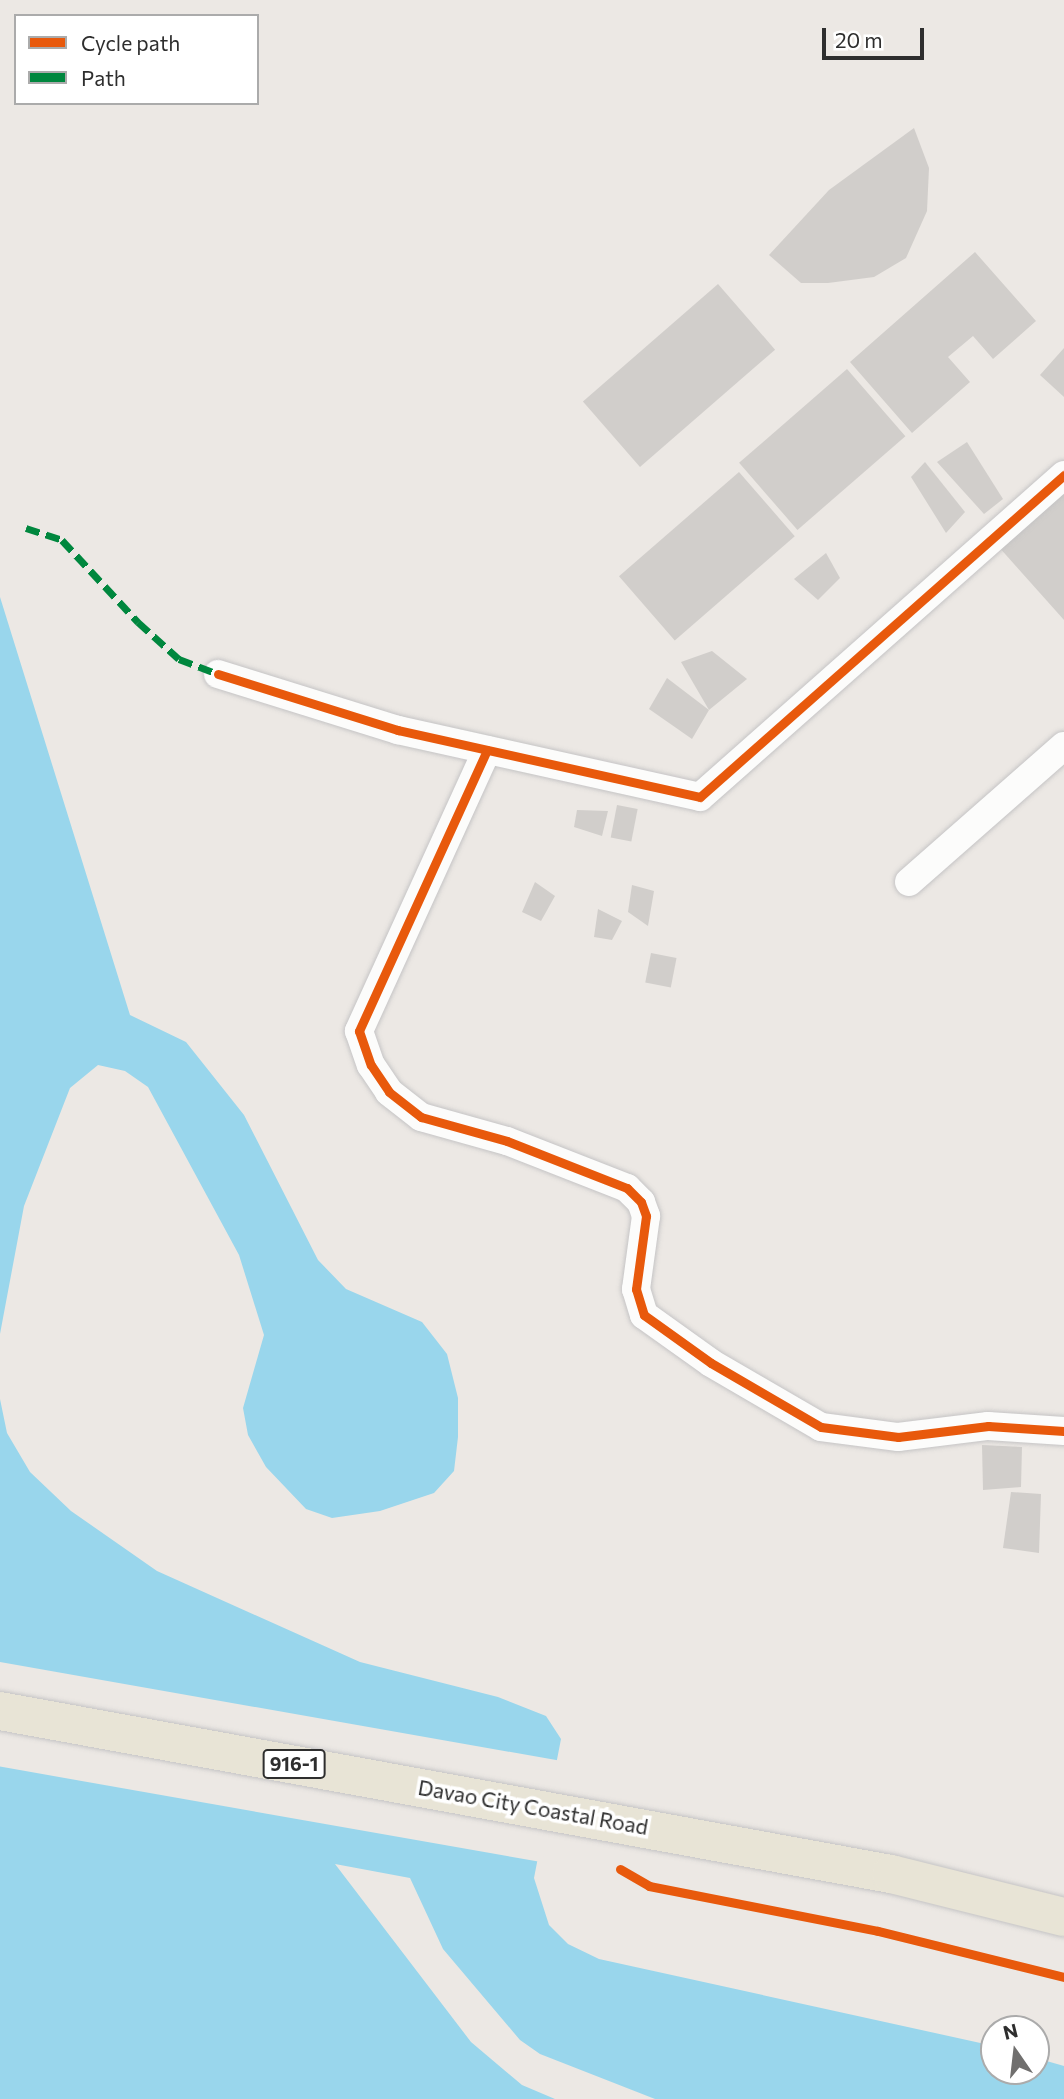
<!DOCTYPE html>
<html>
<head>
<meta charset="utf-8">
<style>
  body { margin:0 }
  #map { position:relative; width:1064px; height:2099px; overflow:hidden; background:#ece8e4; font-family:Commissioner,sans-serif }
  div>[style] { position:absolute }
  .water>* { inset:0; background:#99d6ec }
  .pier>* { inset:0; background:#ece8e4; transform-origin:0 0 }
  .building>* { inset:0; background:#d1cecb; transform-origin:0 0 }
  .roads { filter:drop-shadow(0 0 2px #c5c4c5) drop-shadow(0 0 2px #c5c4c5) }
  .minor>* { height:28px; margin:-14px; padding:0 14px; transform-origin:14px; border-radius:14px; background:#fcfcfb }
  .primary>* { height:38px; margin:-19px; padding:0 19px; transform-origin:19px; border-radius:19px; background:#e8e4d6 }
  .quiet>* { height:7px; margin-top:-3.5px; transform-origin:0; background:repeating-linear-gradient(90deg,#00873e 0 14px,transparent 0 21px) }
  .cycleway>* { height:9px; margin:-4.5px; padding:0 4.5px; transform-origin:4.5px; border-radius:4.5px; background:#e8590c }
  span { translate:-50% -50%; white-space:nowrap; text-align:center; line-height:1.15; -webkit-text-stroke:7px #fff; paint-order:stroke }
  .shield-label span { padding:2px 5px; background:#fff; border:2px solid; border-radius:5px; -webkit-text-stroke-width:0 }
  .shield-label { font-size:19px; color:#2e2e2e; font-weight:700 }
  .street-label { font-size:21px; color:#2e2e2e }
  .legend { position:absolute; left:14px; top:14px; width:245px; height:91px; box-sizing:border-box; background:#fff; border:2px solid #ababab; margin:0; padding:9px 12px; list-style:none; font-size:21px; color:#2e2e2e }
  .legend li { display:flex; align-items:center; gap:14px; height:35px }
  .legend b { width:35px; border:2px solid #ababab }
  .north { position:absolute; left:980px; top:2015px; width:70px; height:70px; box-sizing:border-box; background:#fff; border:2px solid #ababab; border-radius:50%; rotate:346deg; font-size:19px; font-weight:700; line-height:28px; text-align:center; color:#2e2e2e }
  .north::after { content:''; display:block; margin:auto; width:24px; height:32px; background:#706f6e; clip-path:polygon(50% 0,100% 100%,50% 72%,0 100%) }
  .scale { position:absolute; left:822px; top:28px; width:102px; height:32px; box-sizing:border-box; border:4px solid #2e2e2e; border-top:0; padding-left:9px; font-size:21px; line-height:24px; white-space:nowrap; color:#2e2e2e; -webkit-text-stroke:5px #fff; paint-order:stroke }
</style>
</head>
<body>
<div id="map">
  <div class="water">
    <div style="clip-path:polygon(0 597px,130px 1015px,186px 1042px,244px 1115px,318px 1260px,346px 1289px,422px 1322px,447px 1354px,458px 1398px,458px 1437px,454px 1471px,434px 1493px,380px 1511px,332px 1518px,306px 1509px,266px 1467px,248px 1435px,243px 1408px,264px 1335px,239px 1255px,148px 1087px,125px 1071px,98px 1065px,70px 1088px,24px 1206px,0 1334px)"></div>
    <div style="clip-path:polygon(0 1399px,7px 1433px,30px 1472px,71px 1511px,157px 1571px,360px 1662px,498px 1697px,546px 1716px,561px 1739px,534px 1878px,549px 1925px,568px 1944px,599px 1959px,994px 2046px,994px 2071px,1036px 2071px,1036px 2058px,1064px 2066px,1064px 2099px,655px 2099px,540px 2054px,520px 2040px,443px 1949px,410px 1878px,335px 1864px,471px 2042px,522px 2085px,555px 2099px,0 2099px)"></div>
  </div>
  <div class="pier">
    <div style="left:0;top:1662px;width:569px;height:103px;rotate:10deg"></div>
  </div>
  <div class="building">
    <div style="clip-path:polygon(914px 128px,929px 168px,927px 211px,906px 258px,874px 277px,828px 283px,801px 283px,769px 255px,829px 190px)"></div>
    <div style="clip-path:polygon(975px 252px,1036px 321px,993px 359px,973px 336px,948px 357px,970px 382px,912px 433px,850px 362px)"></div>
    <div style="left:718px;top:284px;width:87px;height:179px;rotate:49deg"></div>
    <div style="clip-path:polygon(1064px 348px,1064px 397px,1040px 375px)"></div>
    <div style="left:847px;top:369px;width:89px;height:143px;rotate:49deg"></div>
    <div style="clip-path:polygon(967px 442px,1003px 499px,984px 514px,937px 462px)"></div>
    <div style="clip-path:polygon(925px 462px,965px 512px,946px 533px,911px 477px)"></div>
    <div style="left:739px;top:472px;width:85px;height:159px;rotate:49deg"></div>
    <div style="clip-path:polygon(1064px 489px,1064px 620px,998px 546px)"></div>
    <div style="clip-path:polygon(826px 553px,840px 578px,818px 600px,794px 579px)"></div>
    <div style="clip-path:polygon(712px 651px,747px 679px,709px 710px,681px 662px)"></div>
    <div style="clip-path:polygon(667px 678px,709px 710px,692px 739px,649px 709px)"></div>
    <div style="left:617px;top:805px;width:21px;height:33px;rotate:11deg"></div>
    <div style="clip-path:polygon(577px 810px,608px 811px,602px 836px,574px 827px)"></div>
    <div style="clip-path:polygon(535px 882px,555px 896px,541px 921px,522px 912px)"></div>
    <div style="clip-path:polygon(632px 885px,654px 891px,648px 926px,628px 912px)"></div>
    <div style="clip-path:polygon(598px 909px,622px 921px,612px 940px,594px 937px)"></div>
    <div style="left:651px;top:953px;width:26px;height:30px;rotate:11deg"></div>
    <div style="clip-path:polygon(982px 1445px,1022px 1447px,1021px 1487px,983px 1490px)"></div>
    <div style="clip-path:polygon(1011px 1492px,1041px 1494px,1039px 1553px,1003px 1548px)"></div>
  </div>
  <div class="roads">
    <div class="minor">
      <div style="left:218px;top:674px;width:189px;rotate:17.3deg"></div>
      <div style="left:398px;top:730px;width:309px;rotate:12.5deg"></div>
      <div style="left:700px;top:797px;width:486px;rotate:-41.5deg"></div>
      <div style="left:487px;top:750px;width:309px;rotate:114.5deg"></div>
      <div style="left:359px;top:1031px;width:36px;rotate:71deg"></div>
      <div style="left:371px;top:1065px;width:32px;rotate:56deg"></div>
      <div style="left:389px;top:1092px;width:41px;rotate:38deg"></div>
      <div style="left:421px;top:1117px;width:89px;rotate:15.6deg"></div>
      <div style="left:507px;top:1141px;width:129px;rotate:21.4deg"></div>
      <div style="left:627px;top:1188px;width:20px;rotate:45deg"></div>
      <div style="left:641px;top:1202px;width:15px;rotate:70deg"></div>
      <div style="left:646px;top:1216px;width:74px;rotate:97.8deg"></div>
      <div style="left:636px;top:1289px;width:27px;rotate:73deg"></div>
      <div style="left:644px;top:1315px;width:82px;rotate:35.6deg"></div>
      <div style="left:711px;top:1363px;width:127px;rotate:30.2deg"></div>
      <div style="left:821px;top:1427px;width:78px;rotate:7.4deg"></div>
      <div style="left:898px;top:1437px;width:91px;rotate:-7deg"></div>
      <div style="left:988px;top:1426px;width:76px;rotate:3.8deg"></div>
      <div style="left:909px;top:882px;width:206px;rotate:-41.3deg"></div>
    </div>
    <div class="primary">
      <div style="left:0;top:1711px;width:906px;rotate:10.37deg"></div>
      <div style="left:891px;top:1874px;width:178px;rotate:14deg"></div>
    </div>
  </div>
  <div class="quiet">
    <div style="left:26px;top:528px;width:38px;rotate:18deg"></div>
    <div style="left:62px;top:540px;width:112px;rotate:47.2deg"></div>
    <div style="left:138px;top:622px;width:55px;rotate:42.1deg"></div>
    <div style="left:179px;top:659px;width:42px;rotate:21deg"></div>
  </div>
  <div class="cycleway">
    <div style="left:218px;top:674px;width:189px;rotate:17.3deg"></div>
    <div style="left:398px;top:730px;width:309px;rotate:12.5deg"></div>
    <div style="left:700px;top:797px;width:486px;rotate:-41.5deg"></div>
    <div style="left:487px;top:750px;width:309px;rotate:114.5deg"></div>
    <div style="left:359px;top:1031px;width:36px;rotate:71deg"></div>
    <div style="left:371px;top:1065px;width:32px;rotate:56deg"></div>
    <div style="left:389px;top:1092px;width:41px;rotate:38deg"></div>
    <div style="left:421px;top:1117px;width:89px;rotate:15.6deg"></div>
    <div style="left:507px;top:1141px;width:129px;rotate:21.4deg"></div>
    <div style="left:627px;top:1188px;width:20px;rotate:45deg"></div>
    <div style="left:641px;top:1202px;width:15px;rotate:70deg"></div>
    <div style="left:646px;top:1216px;width:74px;rotate:97.8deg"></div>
    <div style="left:636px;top:1289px;width:27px;rotate:73deg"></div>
    <div style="left:644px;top:1315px;width:82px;rotate:35.6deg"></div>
    <div style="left:711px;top:1363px;width:127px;rotate:30.2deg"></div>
    <div style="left:821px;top:1427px;width:78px;rotate:7.4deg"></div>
    <div style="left:898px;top:1437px;width:91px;rotate:-7deg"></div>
    <div style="left:988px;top:1426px;width:76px;rotate:3.8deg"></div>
    <div style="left:620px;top:1869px;width:34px;rotate:30deg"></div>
    <div style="left:649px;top:1886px;width:233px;rotate:11.1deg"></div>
    <div style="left:878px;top:1931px;width:192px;rotate:13.9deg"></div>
  </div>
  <div class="shield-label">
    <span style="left:294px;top:1764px">916-1</span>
  </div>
  <div class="street-label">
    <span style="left:533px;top:1807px;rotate:10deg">Davao City Coastal Road</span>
  </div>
  <ul class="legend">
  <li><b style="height:9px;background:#e8590c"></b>Cycle path</li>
  <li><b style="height:9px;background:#00873e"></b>Path</li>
  </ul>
  <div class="north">N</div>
  <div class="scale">20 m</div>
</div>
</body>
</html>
